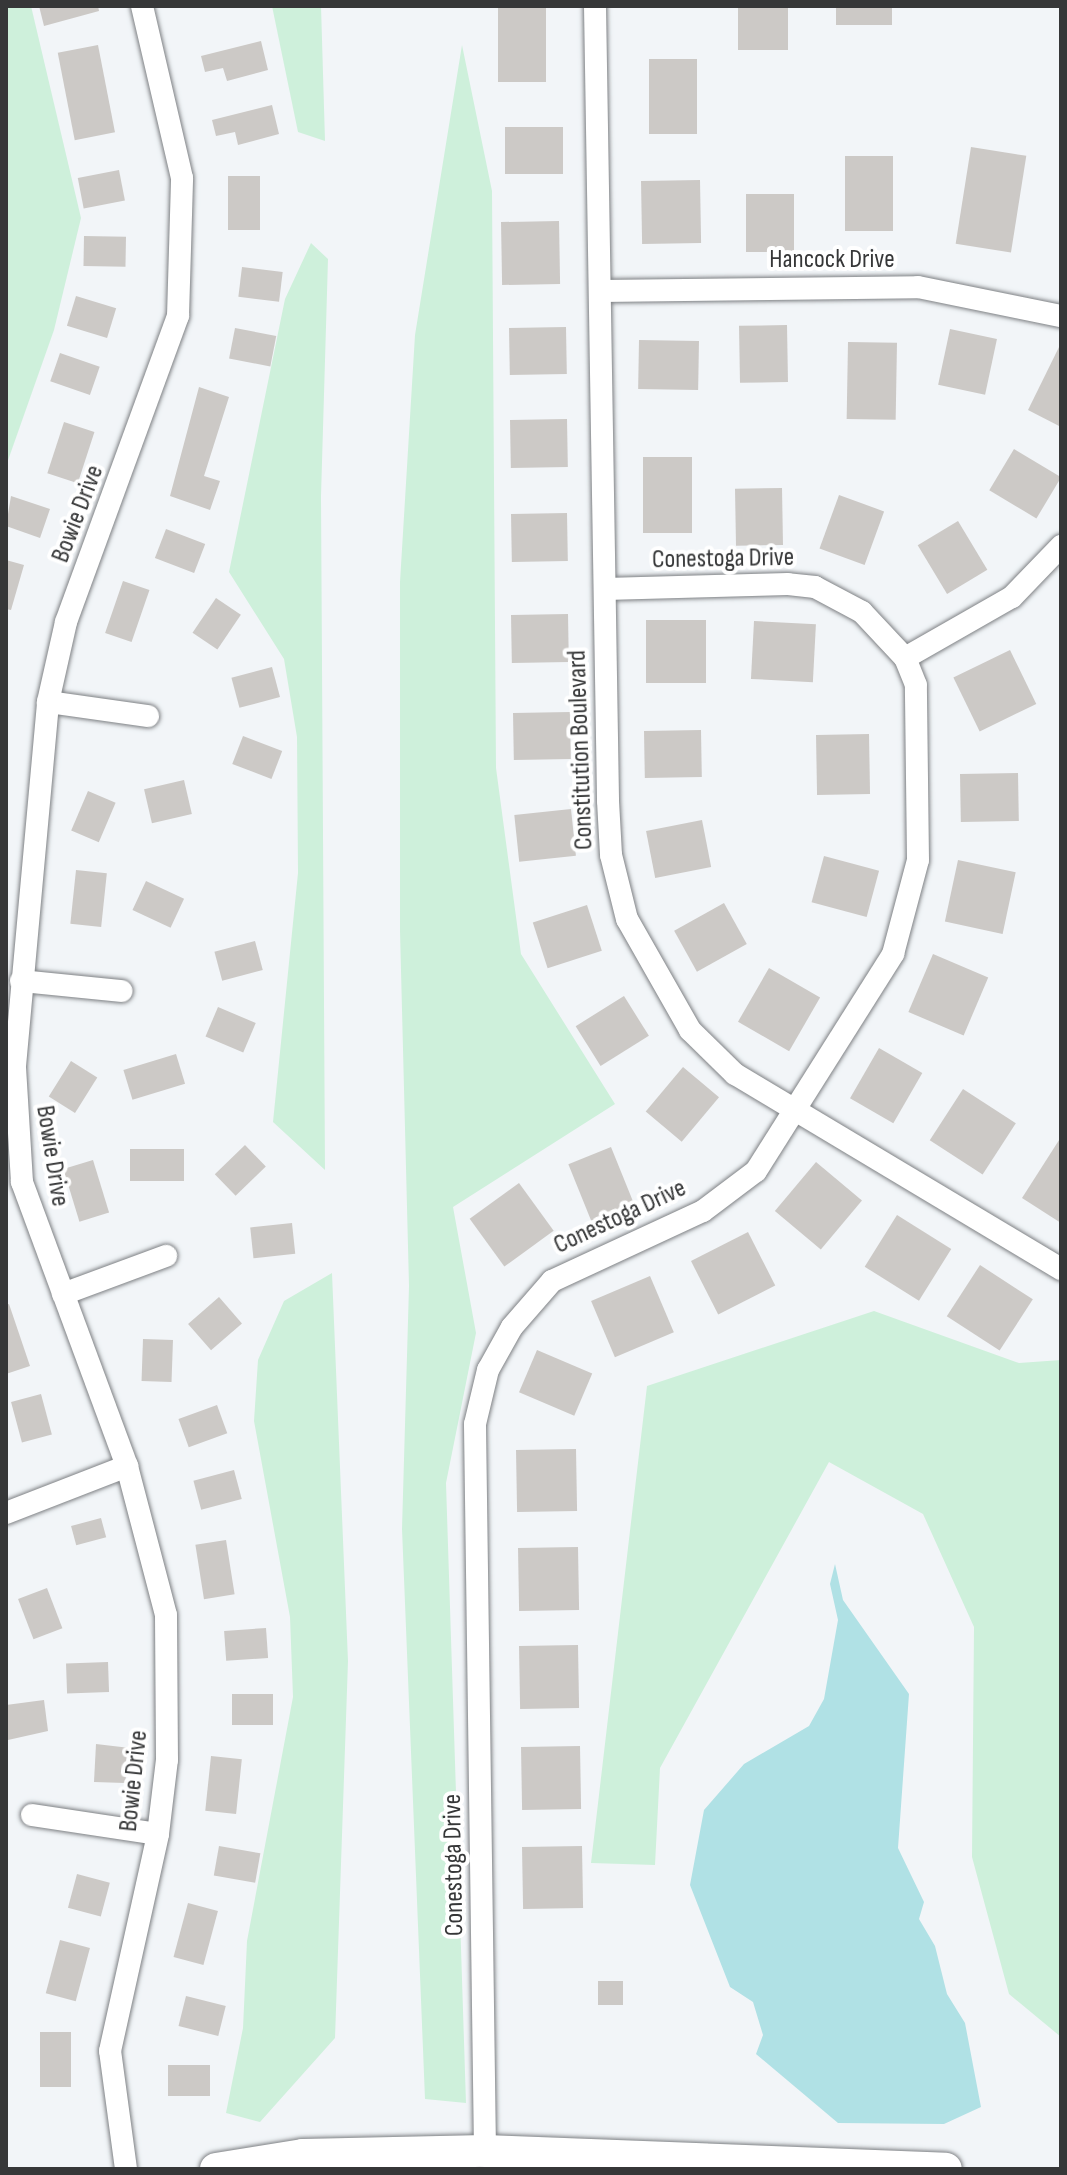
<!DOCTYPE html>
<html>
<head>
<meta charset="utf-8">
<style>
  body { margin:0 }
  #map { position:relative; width:1067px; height:2175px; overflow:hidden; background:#f2f5f8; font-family:"Sofia Sans Condensed",sans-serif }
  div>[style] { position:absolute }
  .green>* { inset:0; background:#cef0db }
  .water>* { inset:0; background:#b0e1e5 }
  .building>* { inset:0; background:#ccc9c6; transform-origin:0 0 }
  .roads { filter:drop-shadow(0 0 2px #7e8184) drop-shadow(0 0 2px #7e8184) }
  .street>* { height:22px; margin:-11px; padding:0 11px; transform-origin:11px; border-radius:11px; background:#fff }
  .secondary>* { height:32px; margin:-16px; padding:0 16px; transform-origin:16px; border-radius:16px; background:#fff }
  span { translate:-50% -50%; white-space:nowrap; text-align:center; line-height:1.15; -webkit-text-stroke:8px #fff; paint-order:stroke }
  .street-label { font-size:26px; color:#363738 }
  .frame { position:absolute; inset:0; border:8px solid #363738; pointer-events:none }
</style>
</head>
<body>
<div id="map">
  <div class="green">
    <div style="clip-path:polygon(6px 6px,31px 6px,81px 218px,54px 330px,6px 466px)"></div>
    <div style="clip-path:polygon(272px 6px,321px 6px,325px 141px,298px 132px)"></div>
    <div style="clip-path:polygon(462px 45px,492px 191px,496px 768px,521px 954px,615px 1104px,453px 1207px,476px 1333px,446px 1483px,466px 2103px,425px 2099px,402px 1529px,409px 1286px,400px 931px,400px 582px,415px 335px)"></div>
    <div style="clip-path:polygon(311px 243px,328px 259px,321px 496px,325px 1170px,273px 1122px,298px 873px,297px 737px,284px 659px,229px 572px,285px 299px)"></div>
    <div style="clip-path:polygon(332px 1273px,348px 1661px,335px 2038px,260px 2122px,226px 2113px,243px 2028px,247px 1941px,293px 1697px,290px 1617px,254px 1421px,258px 1360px,284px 1301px)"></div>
    <div style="clip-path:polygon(874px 1311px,1019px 1363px,1061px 1360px,1061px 2037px,1009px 1994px,972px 1857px,974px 1627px,923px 1514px,829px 1462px,660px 1768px,655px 1865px,591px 1863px,647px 1386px)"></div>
  </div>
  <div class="water">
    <div style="clip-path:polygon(835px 1564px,843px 1600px,909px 1694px,898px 1848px,924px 1902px,919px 1919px,935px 1946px,947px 1994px,965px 2023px,981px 2107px,944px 2124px,838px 2123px,756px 2054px,763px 2035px,753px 2002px,730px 1987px,690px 1885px,704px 1810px,744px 1764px,809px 1726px,824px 1699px,838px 1620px,830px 1584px)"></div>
  </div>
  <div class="building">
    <div style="clip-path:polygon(39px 6px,98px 6px,99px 11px,44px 26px)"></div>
    <div style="left:738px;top:6px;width:50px;height:44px"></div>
    <div style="left:836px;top:6px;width:56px;height:19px"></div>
    <div style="left:498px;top:7px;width:48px;height:75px"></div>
    <div style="clip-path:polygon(261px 41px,268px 70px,227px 81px,223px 68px,205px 72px,201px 56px)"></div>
    <div style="left:98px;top:45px;width:89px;height:41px;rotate:79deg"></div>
    <div style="left:649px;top:59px;width:48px;height:75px"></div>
    <div style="clip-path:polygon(272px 105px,279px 134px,238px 145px,235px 132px,216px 136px,212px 120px)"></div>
    <div style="left:505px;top:127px;width:58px;height:47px"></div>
    <div style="left:971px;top:147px;width:56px;height:98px;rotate:9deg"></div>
    <div style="left:845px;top:156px;width:48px;height:75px"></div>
    <div style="left:119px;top:170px;width:31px;height:42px;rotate:79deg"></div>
    <div style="left:228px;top:176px;width:32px;height:54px"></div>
    <div style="left:700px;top:180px;width:63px;height:59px;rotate:89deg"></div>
    <div style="left:794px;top:194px;width:58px;height:48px;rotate:90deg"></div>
    <div style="left:559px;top:221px;width:63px;height:58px;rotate:89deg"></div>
    <div style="left:84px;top:236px;width:42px;height:30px;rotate:1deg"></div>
    <div style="left:242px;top:267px;width:41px;height:30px;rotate:7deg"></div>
    <div style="left:76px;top:296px;width:42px;height:31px;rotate:17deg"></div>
    <div style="left:787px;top:325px;width:57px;height:48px;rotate:89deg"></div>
    <div style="left:566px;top:327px;width:47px;height:57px;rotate:89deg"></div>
    <div style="left:235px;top:328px;width:42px;height:31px;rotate:11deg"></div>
    <div style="left:950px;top:329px;width:48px;height:57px;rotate:12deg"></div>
    <div style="left:639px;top:340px;width:60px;height:49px;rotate:1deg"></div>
    <div style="left:848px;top:342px;width:49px;height:77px;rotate:1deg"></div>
    <div style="clip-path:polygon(1061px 343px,1061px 427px,1028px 410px)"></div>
    <div style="left:60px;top:353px;width:42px;height:30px;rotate:19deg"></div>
    <div style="clip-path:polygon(199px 387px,229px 397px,204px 476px,220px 481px,210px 510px,170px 496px)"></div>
    <div style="left:567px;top:419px;width:48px;height:57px;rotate:89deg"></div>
    <div style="left:64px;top:422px;width:32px;height:54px;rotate:18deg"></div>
    <div style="left:1014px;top:449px;width:55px;height:48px;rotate:31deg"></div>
    <div style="left:643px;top:457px;width:49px;height:76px"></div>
    <div style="left:782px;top:488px;width:57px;height:47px;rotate:89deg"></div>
    <div style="left:839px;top:495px;width:48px;height:57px;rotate:20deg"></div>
    <div style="clip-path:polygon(11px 496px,50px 509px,40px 538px,6px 526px)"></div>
    <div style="left:567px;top:513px;width:48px;height:56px;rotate:89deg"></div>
    <div style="left:958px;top:521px;width:57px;height:47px;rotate:59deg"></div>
    <div style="left:166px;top:529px;width:42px;height:31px;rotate:21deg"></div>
    <div style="clip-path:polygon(6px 560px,24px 565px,11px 610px,6px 609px)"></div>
    <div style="left:123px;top:581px;width:28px;height:55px;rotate:19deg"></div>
    <div style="left:216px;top:598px;width:30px;height:42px;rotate:34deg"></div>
    <div style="left:568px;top:614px;width:48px;height:57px;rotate:89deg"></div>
    <div style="left:646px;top:620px;width:60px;height:63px"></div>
    <div style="left:754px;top:621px;width:62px;height:58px;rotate:3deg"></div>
    <div style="left:1010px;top:650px;width:60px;height:63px;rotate:64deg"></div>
    <div style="left:272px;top:667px;width:31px;height:42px;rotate:75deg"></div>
    <div style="left:570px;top:712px;width:47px;height:57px;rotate:89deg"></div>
    <div style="left:701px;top:730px;width:47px;height:57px;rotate:89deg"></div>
    <div style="left:869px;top:734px;width:60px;height:53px;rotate:89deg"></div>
    <div style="left:243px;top:736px;width:42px;height:30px;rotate:21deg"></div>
    <div style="left:1018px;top:773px;width:48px;height:58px;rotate:89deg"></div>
    <div style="left:184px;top:780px;width:35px;height:41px;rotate:77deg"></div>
    <div style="left:88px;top:791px;width:30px;height:43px;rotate:23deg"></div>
    <div style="left:571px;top:809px;width:47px;height:57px;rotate:84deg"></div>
    <div style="left:702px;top:820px;width:48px;height:57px;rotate:79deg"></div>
    <div style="left:824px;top:856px;width:57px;height:48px;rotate:15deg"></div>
    <div style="left:958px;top:860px;width:59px;height:63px;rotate:12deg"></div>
    <div style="left:76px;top:870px;width:31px;height:54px;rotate:6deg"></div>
    <div style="left:146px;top:881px;width:42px;height:32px;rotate:25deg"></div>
    <div style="left:724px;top:903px;width:47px;height:57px;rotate:61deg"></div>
    <div style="left:587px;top:905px;width:48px;height:57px;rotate:72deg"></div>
    <div style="left:255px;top:941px;width:30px;height:42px;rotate:75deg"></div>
    <div style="left:933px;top:954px;width:60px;height:63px;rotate:23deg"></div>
    <div style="left:769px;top:968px;width:59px;height:62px;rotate:30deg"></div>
    <div style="left:624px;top:996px;width:47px;height:57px;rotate:58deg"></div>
    <div style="left:218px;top:1007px;width:41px;height:32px;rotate:23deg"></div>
    <div style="left:879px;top:1048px;width:50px;height:58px;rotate:30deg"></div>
    <div style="left:176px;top:1054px;width:31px;height:55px;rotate:73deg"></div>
    <div style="left:71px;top:1061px;width:31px;height:42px;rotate:32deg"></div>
    <div style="left:683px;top:1067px;width:47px;height:58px;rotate:40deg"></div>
    <div style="left:963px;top:1089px;width:63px;height:61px;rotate:33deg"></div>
    <div style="clip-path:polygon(1061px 1137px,1061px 1223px,1022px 1198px)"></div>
    <div style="left:245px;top:1145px;width:30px;height:42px;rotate:46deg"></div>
    <div style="left:611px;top:1147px;width:61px;height:46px;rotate:68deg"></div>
    <div style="left:130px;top:1149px;width:54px;height:32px"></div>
    <div style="left:93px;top:1160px;width:55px;height:31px;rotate:73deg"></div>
    <div style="left:816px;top:1162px;width:60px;height:64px;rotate:40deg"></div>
    <div style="left:519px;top:1183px;width:59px;height:61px;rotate:54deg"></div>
    <div style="left:897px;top:1215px;width:64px;height:61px;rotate:32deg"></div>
    <div style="left:292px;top:1223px;width:31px;height:42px;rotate:84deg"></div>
    <div style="left:748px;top:1232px;width:60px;height:64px;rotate:63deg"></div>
    <div style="left:980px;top:1265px;width:63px;height:61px;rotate:33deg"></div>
    <div style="left:650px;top:1276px;width:61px;height:64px;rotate:67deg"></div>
    <div style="left:219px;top:1297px;width:35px;height:41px;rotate:49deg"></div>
    <div style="clip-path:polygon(9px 1304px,30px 1366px,6px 1374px,6px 1305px)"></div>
    <div style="left:143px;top:1339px;width:30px;height:42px;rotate:2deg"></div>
    <div style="left:537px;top:1350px;width:60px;height:46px;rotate:23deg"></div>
    <div style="left:41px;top:1394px;width:42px;height:31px;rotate:75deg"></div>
    <div style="left:217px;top:1405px;width:30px;height:41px;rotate:70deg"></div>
    <div style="left:576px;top:1449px;width:62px;height:60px;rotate:89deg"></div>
    <div style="left:234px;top:1470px;width:30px;height:42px;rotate:75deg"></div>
    <div style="left:101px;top:1518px;width:20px;height:31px;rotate:75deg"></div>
    <div style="left:226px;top:1540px;width:55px;height:31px;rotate:81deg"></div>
    <div style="left:578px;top:1547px;width:63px;height:60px;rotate:89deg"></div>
    <div style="left:47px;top:1588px;width:43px;height:31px;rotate:69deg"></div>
    <div style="left:266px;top:1628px;width:30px;height:42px;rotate:86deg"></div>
    <div style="left:578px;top:1645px;width:63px;height:59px;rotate:89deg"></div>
    <div style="left:108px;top:1662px;width:30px;height:42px;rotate:88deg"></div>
    <div style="left:232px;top:1694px;width:41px;height:31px"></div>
    <div style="clip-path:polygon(44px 1700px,48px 1731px,8px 1740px,6px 1705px)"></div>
    <div style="clip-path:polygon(96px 1744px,130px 1748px,125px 1783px,94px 1782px)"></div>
    <div style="left:580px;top:1746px;width:63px;height:59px;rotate:89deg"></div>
    <div style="left:211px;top:1756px;width:31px;height:55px;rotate:6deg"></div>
    <div style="left:219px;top:1846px;width:42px;height:30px;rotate:10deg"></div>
    <div style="left:582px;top:1846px;width:62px;height:60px;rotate:89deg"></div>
    <div style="left:77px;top:1874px;width:34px;height:35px;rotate:15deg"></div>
    <div style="left:188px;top:1903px;width:31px;height:56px;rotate:15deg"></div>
    <div style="left:60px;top:1940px;width:31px;height:55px;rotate:15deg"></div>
    <div style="left:623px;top:1981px;width:24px;height:25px;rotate:90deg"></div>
    <div style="left:186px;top:1996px;width:41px;height:31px;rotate:14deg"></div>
    <div style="left:40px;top:2032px;width:31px;height:55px"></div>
    <div style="left:210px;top:2065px;width:31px;height:42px;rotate:90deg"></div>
  </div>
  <div class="roads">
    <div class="street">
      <div style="left:595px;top:6px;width:795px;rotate:89.06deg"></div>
      <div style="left:608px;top:801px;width:54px;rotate:86.8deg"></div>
      <div style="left:611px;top:855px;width:66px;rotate:76deg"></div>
      <div style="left:627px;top:919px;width:128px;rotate:60.4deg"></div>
      <div style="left:690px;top:1030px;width:63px;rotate:44.4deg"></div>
      <div style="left:735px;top:1074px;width:380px;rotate:30.9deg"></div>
      <div style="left:601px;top:291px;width:317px;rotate:-0.7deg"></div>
      <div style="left:918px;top:287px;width:146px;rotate:11.5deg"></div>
      <div style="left:905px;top:658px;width:123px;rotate:-29.7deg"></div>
      <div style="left:1012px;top:597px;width:71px;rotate:-46.1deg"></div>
      <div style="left:48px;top:702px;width:101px;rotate:8deg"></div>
      <div style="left:21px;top:981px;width:101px;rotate:5.7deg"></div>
      <div style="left:63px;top:1294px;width:110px;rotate:-20.3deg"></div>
      <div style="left:6px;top:1513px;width:130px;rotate:-21.2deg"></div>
      <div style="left:32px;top:1815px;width:127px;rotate:8.6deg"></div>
      <div style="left:485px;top:2151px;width:727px;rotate:-90.79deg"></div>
      <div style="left:475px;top:1424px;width:56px;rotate:-76.5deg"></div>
      <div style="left:488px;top:1370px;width:49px;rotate:-60.8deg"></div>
      <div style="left:512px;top:1327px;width:61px;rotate:-49deg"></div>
      <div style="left:552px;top:1281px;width:166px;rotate:-24.9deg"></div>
      <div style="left:703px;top:1211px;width:66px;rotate:-37deg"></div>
      <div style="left:756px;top:1171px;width:257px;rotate:-57.7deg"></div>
      <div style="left:893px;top:954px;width:97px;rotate:-75.1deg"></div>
      <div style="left:918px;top:860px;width:175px;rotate:-90.7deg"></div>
      <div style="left:916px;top:685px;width:29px;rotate:-112deg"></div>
      <div style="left:905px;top:658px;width:63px;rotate:-133.1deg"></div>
      <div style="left:862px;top:612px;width:53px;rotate:-152deg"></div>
      <div style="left:815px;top:587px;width:27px;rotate:-174deg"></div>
      <div style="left:788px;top:584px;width:183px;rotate:178.4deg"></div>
      <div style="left:126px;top:2169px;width:119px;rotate:-97.7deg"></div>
      <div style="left:110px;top:2051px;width:222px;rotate:-77.5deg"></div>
      <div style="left:158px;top:1834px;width:75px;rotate:-83.1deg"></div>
      <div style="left:167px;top:1760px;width:145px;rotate:-90.4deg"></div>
      <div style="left:166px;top:1615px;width:154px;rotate:-104.7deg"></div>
      <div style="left:127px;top:1466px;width:303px;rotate:-110.3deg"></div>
      <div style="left:22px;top:1182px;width:116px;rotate:-93.5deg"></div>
      <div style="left:15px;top:1066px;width:365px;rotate:-84.8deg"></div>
      <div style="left:48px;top:702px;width:82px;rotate:-77.3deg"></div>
      <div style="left:66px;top:622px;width:326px;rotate:-69.9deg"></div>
      <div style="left:178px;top:316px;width:138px;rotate:-88.3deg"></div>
      <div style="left:182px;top:178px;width:177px;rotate:-103.1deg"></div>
    </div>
    <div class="secondary">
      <div style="left:216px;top:2169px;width:88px;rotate:-9.1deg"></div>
      <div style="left:303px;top:2155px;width:182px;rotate:-1.3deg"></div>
      <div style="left:485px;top:2151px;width:461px;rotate:2.2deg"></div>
    </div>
  </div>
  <div class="street-label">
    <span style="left:832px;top:260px">Hancock Drive</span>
    <span style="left:78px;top:514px;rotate:-69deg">Bowie Drive</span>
    <span style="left:723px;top:559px;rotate:-1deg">Conestoga Drive</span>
    <span style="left:581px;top:750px;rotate:-92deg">Constitution Boulevard</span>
    <span style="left:52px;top:1156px;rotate:81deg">Bowie Drive</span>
    <span style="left:620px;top:1217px;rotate:-25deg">Conestoga Drive</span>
    <span style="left:134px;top:1781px;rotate:-84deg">Bowie Drive</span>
    <span style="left:454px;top:1865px;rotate:-91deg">Conestoga Drive</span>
  </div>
  <div class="frame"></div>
</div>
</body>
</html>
